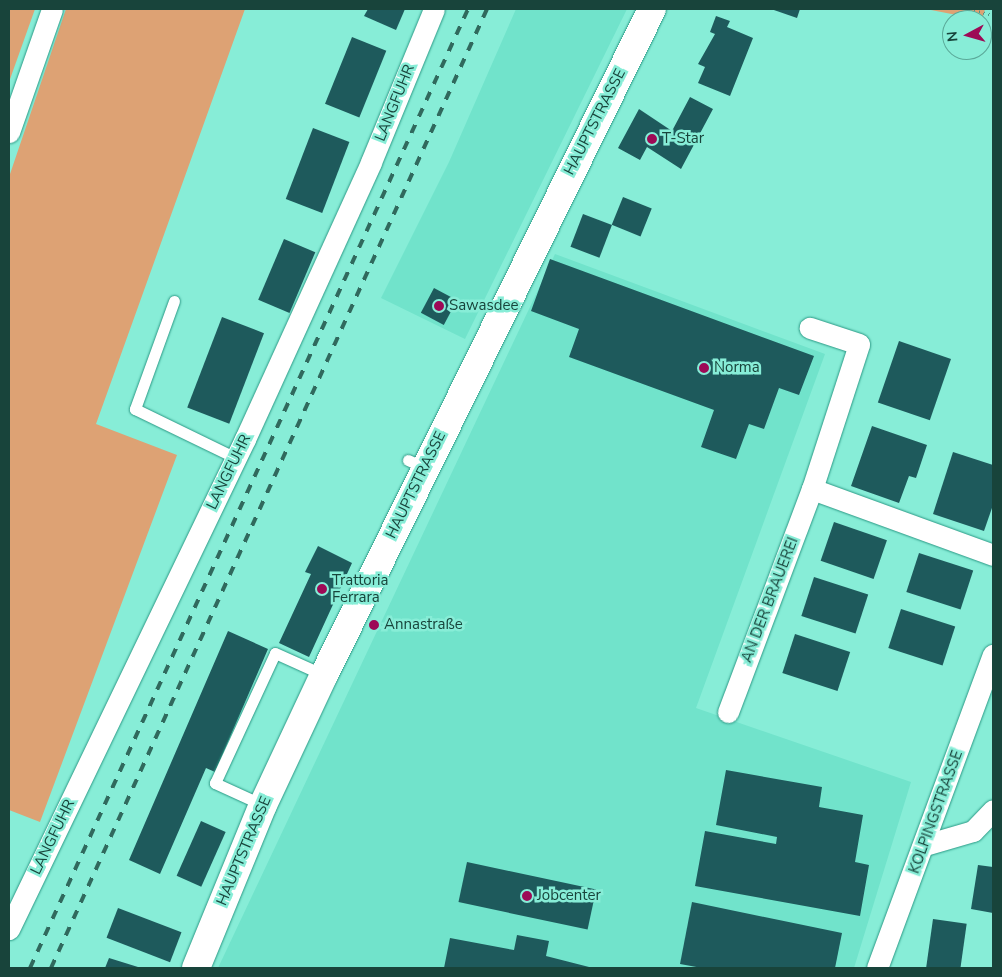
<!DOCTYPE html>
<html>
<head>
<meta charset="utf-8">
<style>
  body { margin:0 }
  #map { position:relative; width:1002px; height:977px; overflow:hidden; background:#87edd7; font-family:"Nunito Sans",sans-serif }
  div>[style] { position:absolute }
  .built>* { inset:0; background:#71e3cb }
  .green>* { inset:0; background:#dda274 }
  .building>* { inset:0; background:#1e5a5c; transform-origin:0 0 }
  .path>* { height:3px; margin-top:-1.5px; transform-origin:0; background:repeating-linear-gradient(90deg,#4e9687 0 1px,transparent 0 5px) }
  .roads { filter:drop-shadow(0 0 1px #2b9985) drop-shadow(0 0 1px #2b9985) }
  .lane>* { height:11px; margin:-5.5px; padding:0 5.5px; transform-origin:5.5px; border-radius:5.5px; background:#fff }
  .street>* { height:21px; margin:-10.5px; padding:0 10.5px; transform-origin:10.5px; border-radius:10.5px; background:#fff }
  .secondary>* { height:28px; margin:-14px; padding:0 14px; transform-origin:14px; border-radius:14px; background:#fff }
  .rail>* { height:4px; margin-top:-2px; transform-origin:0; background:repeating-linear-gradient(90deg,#30695d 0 9px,transparent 0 18px) }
  .dots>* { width:14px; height:14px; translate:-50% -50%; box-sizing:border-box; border:2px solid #87edd7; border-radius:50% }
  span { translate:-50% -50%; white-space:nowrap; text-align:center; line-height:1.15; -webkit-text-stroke:5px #87edd7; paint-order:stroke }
  .street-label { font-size:15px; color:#18443b }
  .poi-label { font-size:15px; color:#18443b }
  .left { translate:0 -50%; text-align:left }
  .frame { position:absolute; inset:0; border:10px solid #18443b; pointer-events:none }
  .north { position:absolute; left:942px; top:10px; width:50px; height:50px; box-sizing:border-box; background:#87edd7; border:1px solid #5ba999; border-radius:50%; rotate:264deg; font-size:14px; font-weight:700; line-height:20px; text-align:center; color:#18443b }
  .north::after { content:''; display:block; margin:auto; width:18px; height:22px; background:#9d0a56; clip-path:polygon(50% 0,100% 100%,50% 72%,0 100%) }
</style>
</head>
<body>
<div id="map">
  <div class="built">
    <div style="clip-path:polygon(516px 9px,627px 9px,465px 339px,381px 298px,449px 162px)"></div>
    <div style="clip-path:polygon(555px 254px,825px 354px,696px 708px,911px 782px,854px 968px,218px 968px)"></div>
  </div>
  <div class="green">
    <div style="clip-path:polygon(9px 9px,35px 9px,9px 82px)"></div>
    <div style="clip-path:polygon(66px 9px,245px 9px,96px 424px,177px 455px,40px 822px,9px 810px,9px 177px)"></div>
    <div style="clip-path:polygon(926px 9px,985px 9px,982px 20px)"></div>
  </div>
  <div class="building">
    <div style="clip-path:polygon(368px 9px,405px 9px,396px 30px,364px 16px)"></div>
    <div style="clip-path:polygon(771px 9px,800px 9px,797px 18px)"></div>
    <div style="clip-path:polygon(716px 16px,730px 21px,727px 27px,753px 38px,730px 96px,698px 83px,705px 67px,698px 64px,715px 34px,710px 32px)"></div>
    <div style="left:352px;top:37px;width:37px;height:72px;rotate:22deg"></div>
    <div style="clip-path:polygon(690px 97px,713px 109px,681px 169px,647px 147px,640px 160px,618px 148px,639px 109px,672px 131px)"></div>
    <div style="left:313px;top:128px;width:39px;height:76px;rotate:21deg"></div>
    <div style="left:623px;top:197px;width:31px;height:30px;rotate:22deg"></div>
    <div style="left:583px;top:214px;width:31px;height:35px;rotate:21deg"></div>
    <div style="left:284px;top:239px;width:34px;height:66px;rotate:23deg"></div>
    <div style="clip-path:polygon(550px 259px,814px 356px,799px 395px,779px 388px,764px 429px,749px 424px,736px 459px,701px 447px,714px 410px,569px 357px,579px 329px,531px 311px)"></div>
    <div style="left:434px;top:288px;width:26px;height:28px;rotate:28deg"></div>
    <div style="left:222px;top:317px;width:45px;height:97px;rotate:21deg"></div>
    <div style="left:899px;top:341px;width:55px;height:65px;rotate:19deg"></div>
    <div style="clip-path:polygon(872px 426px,927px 445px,916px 478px,909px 476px,899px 503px,851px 486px)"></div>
    <div style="clip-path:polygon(953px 452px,993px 465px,993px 505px,984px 531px,933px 514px)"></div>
    <div style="left:834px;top:522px;width:56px;height:41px;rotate:19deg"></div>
    <div style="clip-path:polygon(318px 546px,352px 563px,309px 657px,279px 643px,311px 574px,305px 572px)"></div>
    <div style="left:919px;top:553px;width:57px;height:41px;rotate:18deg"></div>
    <div style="left:814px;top:577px;width:57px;height:41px;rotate:18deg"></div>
    <div style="left:901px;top:609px;width:57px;height:41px;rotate:18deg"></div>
    <div style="clip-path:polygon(228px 631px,268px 649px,215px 772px,206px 768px,160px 874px,129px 860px)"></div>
    <div style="left:795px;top:634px;width:58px;height:41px;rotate:18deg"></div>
    <div style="clip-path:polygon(726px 770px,822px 787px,819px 807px,863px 815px,855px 862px,869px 865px,860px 916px,695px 886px,705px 831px,776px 844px,777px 837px,716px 825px)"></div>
    <div style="left:201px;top:821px;width:27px;height:60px;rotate:24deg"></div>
    <div style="left:467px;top:862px;width:132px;height:41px;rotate:12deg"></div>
    <div style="clip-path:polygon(978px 865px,993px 867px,993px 913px,971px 909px)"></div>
    <div style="clip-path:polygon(692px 902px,842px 933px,835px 968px,702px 968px,680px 964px)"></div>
    <div style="left:118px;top:908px;width:68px;height:32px;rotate:21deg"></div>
    <div style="left:933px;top:919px;width:34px;height:50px;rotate:8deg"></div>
    <div style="clip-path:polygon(517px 935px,549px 941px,546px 956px,593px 968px,444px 968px,450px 938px,514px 950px)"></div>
    <div style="clip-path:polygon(109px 958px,138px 967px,137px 968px,105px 968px)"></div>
  </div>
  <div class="path">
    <div style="left:969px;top:9px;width:25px;rotate:14deg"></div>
  </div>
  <div class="roads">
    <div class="lane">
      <div style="left:174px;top:301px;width:115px;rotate:109.9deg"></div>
      <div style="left:135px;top:409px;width:112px;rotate:25.9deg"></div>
      <div style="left:408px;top:460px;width:19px;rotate:25deg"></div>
      <div style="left:263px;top:805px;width:53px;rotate:-155.4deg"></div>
      <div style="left:215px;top:783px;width:143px;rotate:-65.2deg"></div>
      <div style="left:275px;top:653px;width:54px;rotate:24.2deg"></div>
    </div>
    <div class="street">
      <div style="left:9px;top:132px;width:130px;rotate:-70.7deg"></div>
      <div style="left:812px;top:489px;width:193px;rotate:20deg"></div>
      <div style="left:728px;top:712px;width:238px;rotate:-69.4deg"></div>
      <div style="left:812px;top:489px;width:152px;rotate:-72deg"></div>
      <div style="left:859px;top:344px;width:52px;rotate:-161.9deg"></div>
      <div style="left:925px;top:845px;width:50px;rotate:-16.3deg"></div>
      <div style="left:973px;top:831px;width:29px;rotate:-46deg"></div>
      <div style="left:9px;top:929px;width:544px;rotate:-64.28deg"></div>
      <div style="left:245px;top:439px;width:304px;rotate:-65.5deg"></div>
      <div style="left:371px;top:162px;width:165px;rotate:-67.6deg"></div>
      <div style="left:877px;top:968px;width:334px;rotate:-69.7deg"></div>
    </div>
    <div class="secondary">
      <div style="left:196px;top:968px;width:176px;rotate:-67.7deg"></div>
      <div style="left:263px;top:805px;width:144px;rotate:-64.9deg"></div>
      <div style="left:324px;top:675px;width:742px;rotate:-63.78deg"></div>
    </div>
  </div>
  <div class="rail">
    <div style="left:30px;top:968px;width:1054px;rotate:-65.45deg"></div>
    <div style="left:51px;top:968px;width:1053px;rotate:-65.55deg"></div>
  </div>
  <div class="dots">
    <div style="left:652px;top:139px;background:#9d0a56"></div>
    <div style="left:439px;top:306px;background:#9d0a56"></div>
    <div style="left:704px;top:368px;background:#9d0a56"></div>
    <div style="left:322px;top:589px;background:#9d0a56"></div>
    <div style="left:374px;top:625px;background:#9d0a56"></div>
    <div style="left:527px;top:896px;background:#9d0a56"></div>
  </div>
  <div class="street-label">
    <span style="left:395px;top:103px;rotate:-68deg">LANGFUHR</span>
    <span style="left:595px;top:122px;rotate:-63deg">HAUPTSTRASSE</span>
    <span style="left:229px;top:472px;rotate:-64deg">LANGFUHR</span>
    <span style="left:416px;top:485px;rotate:-64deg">HAUPTSTRASSE</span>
    <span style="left:770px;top:600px;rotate:-69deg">AN DER BRAUEREI</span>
    <span style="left:936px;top:812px;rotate:-70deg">KOLPINGSTRASSE</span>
    <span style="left:53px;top:837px;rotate:-64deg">LANGFUHR</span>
    <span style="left:244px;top:851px;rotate:-67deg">HAUPTSTRASSE</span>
  </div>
  <div class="poi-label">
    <span class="left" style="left:662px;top:139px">T-Star</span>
    <span class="left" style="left:449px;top:306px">Sawasdee</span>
    <span class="left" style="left:714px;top:368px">Norma</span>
    <span class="left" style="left:332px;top:589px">Trattoria<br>Ferrara</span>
    <span class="left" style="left:384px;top:625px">Annastraße</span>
    <span class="left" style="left:537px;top:896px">Jobcenter</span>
  </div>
  <div class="frame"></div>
  <div class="north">N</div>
</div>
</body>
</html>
